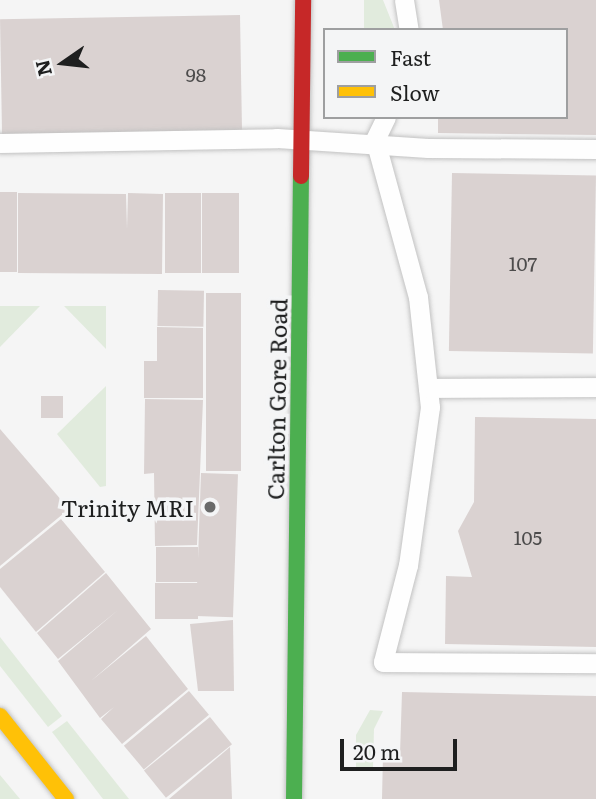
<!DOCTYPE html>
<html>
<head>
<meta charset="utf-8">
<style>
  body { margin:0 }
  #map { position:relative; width:596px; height:799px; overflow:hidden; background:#f5f5f5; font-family:Literata,serif }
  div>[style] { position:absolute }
  .green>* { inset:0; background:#e1ebdd }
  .building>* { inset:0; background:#dad2d1; transform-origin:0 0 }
  .roads { filter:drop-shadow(0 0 2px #c2c2c2) drop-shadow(0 0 2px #c2c2c2) }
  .lane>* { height:19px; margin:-9.5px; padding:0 9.5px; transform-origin:9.5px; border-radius:9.5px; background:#fefefe }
  .fast>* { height:16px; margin:-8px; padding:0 8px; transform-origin:8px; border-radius:8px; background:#4caf50 }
  .slow>* { height:16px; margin:-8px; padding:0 8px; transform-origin:8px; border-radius:8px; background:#ffc107 }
  .jam>* { height:16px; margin:-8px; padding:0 8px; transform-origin:8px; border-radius:8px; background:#c62828 }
  .dots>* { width:19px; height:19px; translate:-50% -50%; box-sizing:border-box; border:4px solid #f4f5f6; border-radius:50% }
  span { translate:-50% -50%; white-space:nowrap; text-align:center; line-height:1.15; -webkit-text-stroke:7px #f4f5f6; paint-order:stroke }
  .number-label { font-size:19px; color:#4d4c4c }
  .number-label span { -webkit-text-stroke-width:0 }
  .street-label { font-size:23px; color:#1e1f1f }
  .poi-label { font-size:23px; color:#1e1f1f }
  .right { translate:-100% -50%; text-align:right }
  .legend { position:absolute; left:323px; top:28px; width:245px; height:91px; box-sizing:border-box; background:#f4f5f6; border:2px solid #9e9fa0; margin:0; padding:9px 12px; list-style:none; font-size:21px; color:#1e1f1f }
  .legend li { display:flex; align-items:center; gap:14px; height:35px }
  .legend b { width:35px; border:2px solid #9e9fa0 }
  .north { position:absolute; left:28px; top:28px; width:70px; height:70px; -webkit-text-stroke:5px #f4f5f6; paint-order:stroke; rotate:256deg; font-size:19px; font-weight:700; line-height:28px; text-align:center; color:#1e1f1f }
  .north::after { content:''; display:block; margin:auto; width:24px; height:32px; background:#1e1f1f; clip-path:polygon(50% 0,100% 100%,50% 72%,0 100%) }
  .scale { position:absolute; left:340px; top:739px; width:117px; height:32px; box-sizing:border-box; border:4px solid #1e1f1f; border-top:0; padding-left:9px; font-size:21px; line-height:24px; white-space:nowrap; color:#1e1f1f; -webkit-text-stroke:5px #f4f5f6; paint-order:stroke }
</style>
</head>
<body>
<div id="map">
  <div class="green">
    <div style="clip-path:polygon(364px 0,383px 0,395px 30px,364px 30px)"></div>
    <div style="clip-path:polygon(0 306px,40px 306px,0 347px)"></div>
    <div style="clip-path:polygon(64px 306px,106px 306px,106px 349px)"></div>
    <div style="clip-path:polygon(106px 386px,106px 486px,100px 487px,57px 434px)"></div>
    <div style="clip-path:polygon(0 637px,62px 716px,48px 727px,0 666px)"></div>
    <div style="clip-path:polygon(370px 710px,383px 711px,374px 729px,373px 768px,356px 768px,356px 735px)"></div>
    <div style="clip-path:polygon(67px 721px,129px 799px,103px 799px,52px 732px)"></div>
    <div style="clip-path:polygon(0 775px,20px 799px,0 799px)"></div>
  </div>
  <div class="building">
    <div style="clip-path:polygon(439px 0,596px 0,596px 135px,438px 133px,438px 117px,566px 117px,566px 30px,443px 30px)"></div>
    <div style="left:240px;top:15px;width:116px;height:240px;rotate:89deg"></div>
    <div style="left:452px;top:173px;width:144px;height:178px;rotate:1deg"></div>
    <div style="left:0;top:192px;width:17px;height:80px"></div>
    <div style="clip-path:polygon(18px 193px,126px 194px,127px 229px,128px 193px,163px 194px,162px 274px,18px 273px)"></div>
    <div style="left:165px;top:193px;width:36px;height:80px"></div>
    <div style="left:202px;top:193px;width:37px;height:80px"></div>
    <div style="left:158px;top:290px;width:46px;height:36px;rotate:1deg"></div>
    <div style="left:206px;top:293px;width:35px;height:178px"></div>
    <div style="clip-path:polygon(157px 327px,203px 328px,203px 398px,144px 398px,144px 361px,157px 361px)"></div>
    <div style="left:63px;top:396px;width:22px;height:22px;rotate:90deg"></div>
    <div style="clip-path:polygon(145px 399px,203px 400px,197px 545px,155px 546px,154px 473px,144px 474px)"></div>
    <div style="clip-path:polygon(475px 417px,596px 419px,596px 647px,445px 644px,446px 576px,472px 577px,458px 531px,474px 502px)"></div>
    <div style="clip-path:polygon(0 429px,69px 509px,0 566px)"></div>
    <div style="left:201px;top:473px;width:37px;height:143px;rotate:2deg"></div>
    <div style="clip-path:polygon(61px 519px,105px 572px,36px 632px,0 587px,0 569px)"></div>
    <div style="left:156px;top:547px;width:42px;height:35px"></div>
    <div style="clip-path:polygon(106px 573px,151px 629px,91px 681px,146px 636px,188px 689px,122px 744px,101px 719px,114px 707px,100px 718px,58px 661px,118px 610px,58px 659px,37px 633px)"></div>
    <div style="left:155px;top:583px;width:43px;height:36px"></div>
    <div style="clip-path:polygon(233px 620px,234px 691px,198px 691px,190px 624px)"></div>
    <div style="left:189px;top:691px;width:31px;height:85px;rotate:50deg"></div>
    <div style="clip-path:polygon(402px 692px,596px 696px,596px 799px,382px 799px,383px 754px,400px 754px)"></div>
    <div style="left:210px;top:717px;width:35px;height:85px;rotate:51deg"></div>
    <div style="clip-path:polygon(230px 747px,232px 799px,169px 799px)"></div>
  </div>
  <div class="roads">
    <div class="lane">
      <div style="left:404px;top:0;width:30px;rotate:81deg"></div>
      <div style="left:386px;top:117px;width:25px;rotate:116deg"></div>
      <div style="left:375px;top:140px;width:163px;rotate:74.7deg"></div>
      <div style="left:418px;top:297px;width:111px;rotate:83.8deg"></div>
      <div style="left:430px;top:407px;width:160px;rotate:97.9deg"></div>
      <div style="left:408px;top:565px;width:100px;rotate:104.5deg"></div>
      <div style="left:383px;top:662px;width:213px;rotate:0.3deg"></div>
      <div style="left:0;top:143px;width:277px;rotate:-1deg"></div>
      <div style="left:277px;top:138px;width:151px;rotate:3.8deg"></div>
      <div style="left:428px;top:148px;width:168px;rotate:0.3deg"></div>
      <div style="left:428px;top:388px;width:168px;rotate:-0.3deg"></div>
    </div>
    <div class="fast">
      <div style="left:294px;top:799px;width:623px;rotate:-89.36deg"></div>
    </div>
    <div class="slow">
      <div style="left:0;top:716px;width:106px;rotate:51.5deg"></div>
    </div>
    <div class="jam">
      <div style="left:301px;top:176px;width:176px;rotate:-89.3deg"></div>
    </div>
  </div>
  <div class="dots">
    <div style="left:210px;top:507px;background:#696a6a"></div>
  </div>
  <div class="number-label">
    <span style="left:196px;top:75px">98</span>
    <span style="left:523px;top:264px">107</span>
    <span style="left:528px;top:538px">105</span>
  </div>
  <div class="street-label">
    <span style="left:276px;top:399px;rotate:-89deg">Carlton Gore Road</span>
  </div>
  <div class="poi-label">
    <span class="right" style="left:194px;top:507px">Trinity MRI</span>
  </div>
  <ul class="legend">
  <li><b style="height:9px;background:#4caf50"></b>Fast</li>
  <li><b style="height:9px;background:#ffc107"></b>Slow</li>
  </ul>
  <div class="north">N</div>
  <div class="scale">20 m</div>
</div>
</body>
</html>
